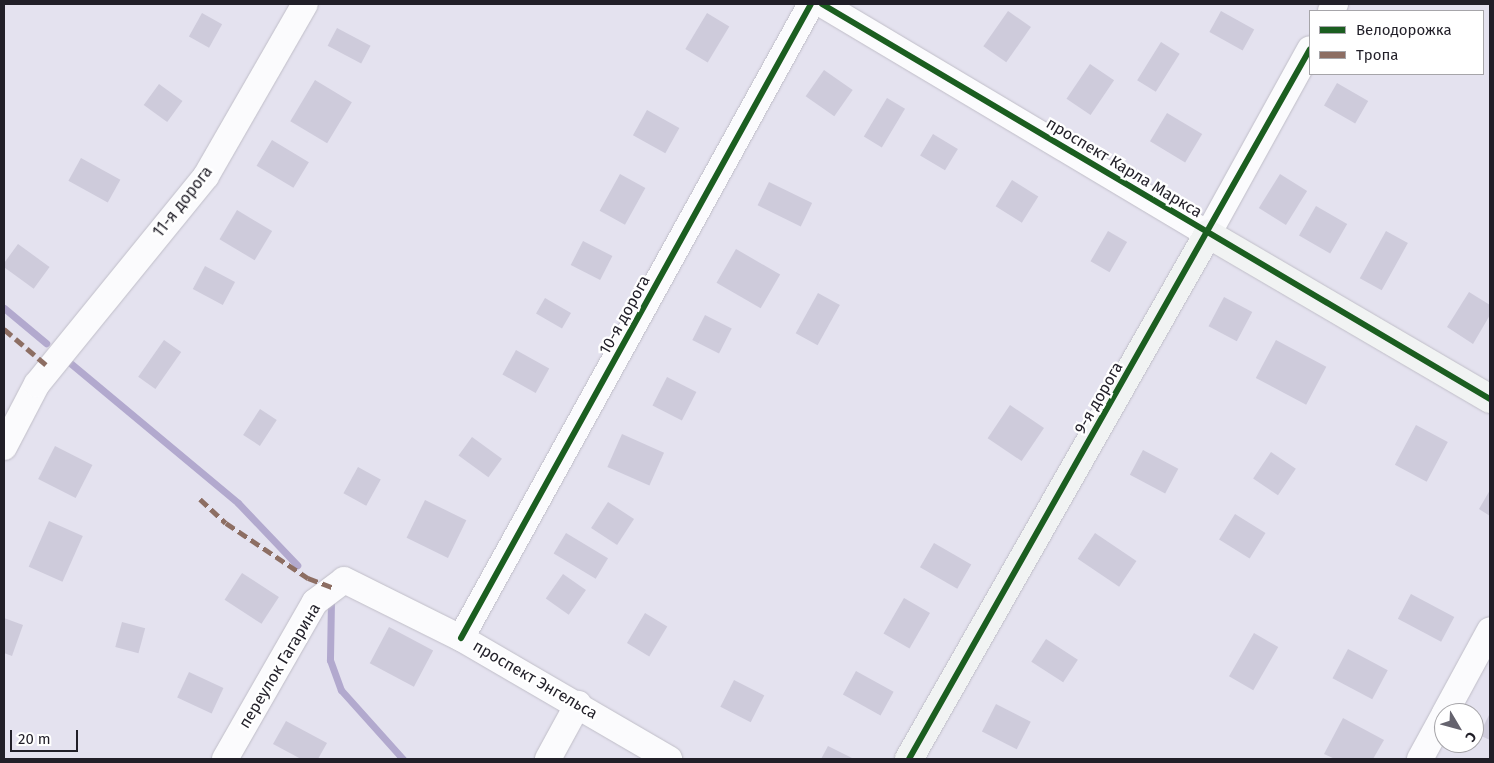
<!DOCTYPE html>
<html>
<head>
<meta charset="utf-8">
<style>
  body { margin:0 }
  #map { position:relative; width:1494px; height:763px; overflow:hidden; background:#e4e2ef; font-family:"Fira Sans",sans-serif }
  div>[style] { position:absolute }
  .stream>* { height:7px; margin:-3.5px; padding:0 3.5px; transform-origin:3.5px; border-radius:3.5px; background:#b2a9ce }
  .building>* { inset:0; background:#cecbdb; transform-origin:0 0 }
  .roads { filter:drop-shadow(0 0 1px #c0bec8) drop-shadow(0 0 1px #c0bec8) }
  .street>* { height:26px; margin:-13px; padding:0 13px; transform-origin:13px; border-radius:13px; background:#fbfbfd }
  .secondary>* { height:28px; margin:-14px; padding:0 14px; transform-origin:14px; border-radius:14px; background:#f1f3f3 }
  .quiet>* { height:5px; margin-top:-2.5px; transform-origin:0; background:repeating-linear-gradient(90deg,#8d6e63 0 10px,transparent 0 15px) }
  .cycleway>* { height:6px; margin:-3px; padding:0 3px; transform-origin:3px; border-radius:3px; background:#1b5e20 }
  span { translate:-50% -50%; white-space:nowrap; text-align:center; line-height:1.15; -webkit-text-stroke:4.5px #fff; paint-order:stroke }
  .street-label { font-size:16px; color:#211f28 }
  .frame { position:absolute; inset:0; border:5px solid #211f28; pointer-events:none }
  .legend { position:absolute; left:1309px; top:10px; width:175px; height:65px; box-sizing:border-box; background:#fff; border:1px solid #a6a5a9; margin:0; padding:6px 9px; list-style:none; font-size:15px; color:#211f28 }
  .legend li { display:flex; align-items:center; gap:10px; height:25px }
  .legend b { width:25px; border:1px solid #a6a5a9 }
  .north { position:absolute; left:1434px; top:703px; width:50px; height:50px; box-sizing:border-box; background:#fff; border:1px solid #a6a5a9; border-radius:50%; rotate:127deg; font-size:14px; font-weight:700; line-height:20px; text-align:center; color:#211f28 }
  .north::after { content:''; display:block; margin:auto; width:18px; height:22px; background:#65636e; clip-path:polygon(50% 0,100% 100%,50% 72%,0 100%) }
  .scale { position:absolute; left:10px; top:730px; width:68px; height:22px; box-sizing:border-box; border:2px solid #211f28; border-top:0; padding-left:6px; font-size:15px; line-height:18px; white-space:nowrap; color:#211f28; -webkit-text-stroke:4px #fff; paint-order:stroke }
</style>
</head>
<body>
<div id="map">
  <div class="stream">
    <div style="left:4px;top:308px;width:55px;rotate:39.8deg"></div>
    <div style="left:69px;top:362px;width:220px;rotate:39.8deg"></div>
    <div style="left:238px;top:503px;width:86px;rotate:46.4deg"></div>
    <div style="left:331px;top:600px;width:60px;rotate:91deg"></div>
    <div style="left:330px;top:660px;width:32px;rotate:70deg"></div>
    <div style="left:341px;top:690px;width:93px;rotate:48.1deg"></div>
  </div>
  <div class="building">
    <div style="left:1008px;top:11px;width:28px;height:43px;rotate:35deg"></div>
    <div style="left:1221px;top:11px;width:38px;height:24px;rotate:29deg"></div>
    <div style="left:202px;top:13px;width:23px;height:27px;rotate:29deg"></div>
    <div style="left:707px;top:13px;width:26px;height:42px;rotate:31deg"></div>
    <div style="left:337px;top:28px;width:38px;height:20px;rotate:28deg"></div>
    <div style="left:1161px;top:42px;width:22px;height:45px;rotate:32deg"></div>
    <div style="left:1090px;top:64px;width:29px;height:42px;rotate:34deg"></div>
    <div style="left:824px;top:70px;width:35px;height:32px;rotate:35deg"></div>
    <div style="left:315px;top:80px;width:43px;height:48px;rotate:31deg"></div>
    <div style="left:1337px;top:83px;width:36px;height:26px;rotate:30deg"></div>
    <div style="left:159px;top:84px;width:29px;height:26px;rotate:36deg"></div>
    <div style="left:887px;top:98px;width:21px;height:45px;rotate:31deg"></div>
    <div style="left:647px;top:110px;width:37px;height:29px;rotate:29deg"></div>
    <div style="left:1167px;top:113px;width:41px;height:33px;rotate:31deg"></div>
    <div style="left:933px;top:134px;width:29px;height:25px;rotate:31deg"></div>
    <div style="left:272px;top:140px;width:43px;height:30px;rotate:31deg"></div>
    <div style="left:81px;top:158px;width:45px;height:26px;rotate:29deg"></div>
    <div style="left:620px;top:174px;width:29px;height:42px;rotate:29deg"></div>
    <div style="left:1280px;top:174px;width:32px;height:40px;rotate:32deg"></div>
    <div style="left:1012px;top:180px;width:31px;height:31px;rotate:32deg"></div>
    <div style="left:769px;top:182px;width:48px;height:26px;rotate:26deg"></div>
    <div style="left:1316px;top:206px;width:36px;height:34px;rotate:30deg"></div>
    <div style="left:237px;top:210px;width:41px;height:34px;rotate:31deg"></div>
    <div style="left:1108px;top:231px;width:22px;height:35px;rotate:30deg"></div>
    <div style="left:1386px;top:231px;width:25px;height:54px;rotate:29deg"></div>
    <div style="left:583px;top:241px;width:33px;height:27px;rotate:27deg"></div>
    <div style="left:18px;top:244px;width:39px;height:27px;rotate:36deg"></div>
    <div style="left:736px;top:249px;width:51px;height:39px;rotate:30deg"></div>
    <div style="left:205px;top:266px;width:34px;height:26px;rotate:28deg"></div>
    <div style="clip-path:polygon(1469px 292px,1490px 305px,1490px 315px,1473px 344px,1447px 327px)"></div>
    <div style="left:818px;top:293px;width:25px;height:46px;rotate:29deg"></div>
    <div style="left:1224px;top:297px;width:32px;height:33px;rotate:28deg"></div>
    <div style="left:545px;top:298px;width:30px;height:18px;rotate:30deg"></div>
    <div style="left:705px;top:315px;width:30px;height:28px;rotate:27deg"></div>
    <div style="left:164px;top:340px;width:21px;height:45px;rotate:35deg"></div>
    <div style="left:1276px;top:340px;width:57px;height:43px;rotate:28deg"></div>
    <div style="left:516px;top:350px;width:38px;height:28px;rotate:29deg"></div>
    <div style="left:667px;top:377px;width:33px;height:32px;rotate:27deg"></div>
    <div style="left:1010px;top:405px;width:41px;height:40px;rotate:34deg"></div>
    <div style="left:260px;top:409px;width:20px;height:31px;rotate:33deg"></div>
    <div style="left:1416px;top:425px;width:36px;height:45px;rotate:28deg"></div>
    <div style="left:622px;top:434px;width:46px;height:36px;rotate:24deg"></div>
    <div style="left:472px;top:437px;width:37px;height:23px;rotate:36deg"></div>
    <div style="left:55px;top:446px;width:42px;height:37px;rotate:27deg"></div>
    <div style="left:1143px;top:450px;width:40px;height:28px;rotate:28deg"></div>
    <div style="left:1271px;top:452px;width:30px;height:32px;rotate:34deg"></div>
    <div style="left:358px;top:467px;width:26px;height:30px;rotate:29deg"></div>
    <div style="clip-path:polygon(1490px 490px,1490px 516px,1479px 509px)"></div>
    <div style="left:425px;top:500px;width:46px;height:42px;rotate:26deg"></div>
    <div style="left:608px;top:502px;width:31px;height:31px;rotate:33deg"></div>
    <div style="left:1235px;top:514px;width:36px;height:30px;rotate:32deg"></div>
    <div style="left:49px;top:521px;width:37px;height:50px;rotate:24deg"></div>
    <div style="left:566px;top:533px;width:49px;height:24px;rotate:31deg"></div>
    <div style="left:1095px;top:533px;width:50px;height:31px;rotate:34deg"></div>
    <div style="left:934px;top:543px;width:43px;height:28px;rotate:30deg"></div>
    <div style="left:242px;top:573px;width:44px;height:32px;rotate:33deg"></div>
    <div style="left:563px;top:574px;width:28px;height:30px;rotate:35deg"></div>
    <div style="left:1411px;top:594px;width:49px;height:28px;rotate:28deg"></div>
    <div style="left:904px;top:598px;width:30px;height:41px;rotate:30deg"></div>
    <div style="left:645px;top:613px;width:26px;height:35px;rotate:31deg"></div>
    <div style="clip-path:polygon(4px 618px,23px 625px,12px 656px,4px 653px)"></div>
    <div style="left:122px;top:622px;width:24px;height:26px;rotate:15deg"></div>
    <div style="left:389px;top:627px;width:50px;height:41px;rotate:28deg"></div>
    <div style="left:1254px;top:633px;width:28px;height:50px;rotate:30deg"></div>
    <div style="left:1046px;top:639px;width:38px;height:27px;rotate:33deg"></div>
    <div style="left:1348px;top:649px;width:45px;height:33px;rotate:28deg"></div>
    <div style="left:856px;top:671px;width:43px;height:27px;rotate:29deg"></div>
    <div style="left:189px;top:672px;width:38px;height:28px;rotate:25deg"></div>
    <div style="left:734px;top:680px;width:34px;height:30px;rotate:27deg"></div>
    <div style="left:996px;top:704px;width:39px;height:31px;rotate:27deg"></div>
    <div style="clip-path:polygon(1490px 713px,1490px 740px,1479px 735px)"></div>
    <div style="clip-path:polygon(1343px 718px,1384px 740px,1373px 759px,1335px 759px,1324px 754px)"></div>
    <div style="clip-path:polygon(286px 721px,327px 743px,318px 759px,301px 759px,273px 744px)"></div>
    <div style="clip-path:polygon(828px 746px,854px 759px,821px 759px)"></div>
  </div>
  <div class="roads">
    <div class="street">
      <div style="left:822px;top:4px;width:449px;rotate:30.8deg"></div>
      <div style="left:1208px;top:234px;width:211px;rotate:-61.1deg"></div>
      <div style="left:1331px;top:11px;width:8px;rotate:-60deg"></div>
      <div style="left:4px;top:447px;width:71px;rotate:-62.4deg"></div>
      <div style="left:37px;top:384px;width:268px;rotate:-50.9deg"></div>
      <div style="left:206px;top:176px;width:198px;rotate:-60.1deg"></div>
      <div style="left:461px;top:638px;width:724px;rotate:-61.1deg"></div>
      <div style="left:1445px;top:713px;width:94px;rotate:-61.5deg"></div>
      <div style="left:225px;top:759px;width:181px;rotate:-60.2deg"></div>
      <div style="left:315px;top:602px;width:36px;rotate:-37deg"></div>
      <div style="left:344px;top:580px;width:131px;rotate:26.4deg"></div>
      <div style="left:461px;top:638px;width:241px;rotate:30.2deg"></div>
      <div style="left:548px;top:759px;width:63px;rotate:-61.4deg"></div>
      <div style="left:1420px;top:759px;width:50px;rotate:-61.4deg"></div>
    </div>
    <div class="secondary">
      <div style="left:909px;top:759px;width:604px;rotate:-60.34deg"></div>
      <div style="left:1208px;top:234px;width:327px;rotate:30.3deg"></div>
    </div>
  </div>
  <div class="quiet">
    <div style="left:4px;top:329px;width:60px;rotate:40.3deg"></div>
    <div style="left:200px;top:499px;width:35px;rotate:43deg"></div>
    <div style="left:226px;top:523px;width:99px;rotate:33.9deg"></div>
    <div style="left:308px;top:578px;width:28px;rotate:21deg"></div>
  </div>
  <div class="cycleway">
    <div style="left:822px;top:4px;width:776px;rotate:30.6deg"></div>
    <div style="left:461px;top:638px;width:724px;rotate:-61.1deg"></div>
    <div style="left:909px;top:759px;width:815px;rotate:-60.54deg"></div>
  </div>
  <div class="street-label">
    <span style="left:1124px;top:168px;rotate:31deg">проспект Карла Маркса</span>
    <span style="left:183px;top:202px;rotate:-52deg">11-я дорога</span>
    <span style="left:625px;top:315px;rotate:-61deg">10-я дорога</span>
    <span style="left:1099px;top:398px;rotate:-60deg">9-я дорога</span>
    <span style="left:280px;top:666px;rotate:-59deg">переулок Гагарина</span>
    <span style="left:535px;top:680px;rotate:30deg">проспект Энгельса</span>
  </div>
  <div class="frame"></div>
  <ul class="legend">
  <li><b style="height:6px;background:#1b5e20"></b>Велодорожка</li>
  <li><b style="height:6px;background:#8d6e63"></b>Тропа</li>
  </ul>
  <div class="north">С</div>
  <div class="scale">20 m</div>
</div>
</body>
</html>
